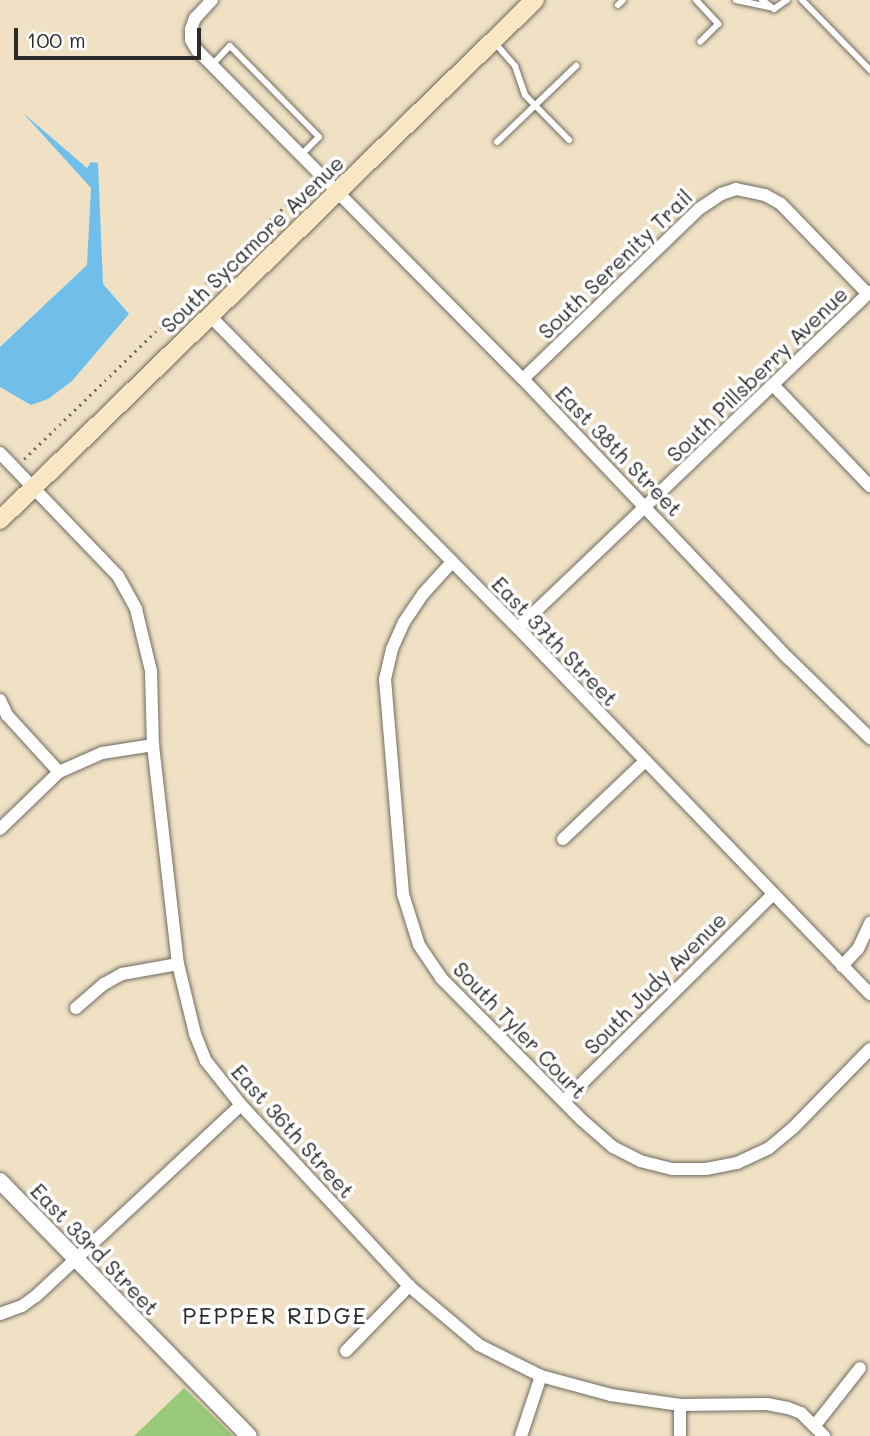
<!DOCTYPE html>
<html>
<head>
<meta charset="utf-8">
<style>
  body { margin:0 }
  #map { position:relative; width:870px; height:1436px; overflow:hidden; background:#f0e1c4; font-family:Mali,sans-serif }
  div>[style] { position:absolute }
  .green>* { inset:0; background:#98ca7a }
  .water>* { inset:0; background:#6fbfea }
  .path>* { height:2.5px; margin-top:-1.25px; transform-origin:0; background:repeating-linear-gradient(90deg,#706b61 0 2px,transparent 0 7px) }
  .roads { filter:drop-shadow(0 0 2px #706b61) drop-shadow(0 0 2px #706b61) }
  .service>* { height:6px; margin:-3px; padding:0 3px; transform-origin:3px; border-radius:3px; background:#fff }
  .minor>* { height:12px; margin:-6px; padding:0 6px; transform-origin:6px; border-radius:6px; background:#fff }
  .tertiary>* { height:16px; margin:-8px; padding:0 8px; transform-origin:8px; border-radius:8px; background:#fff }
  .secondary>* { height:18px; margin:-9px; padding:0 9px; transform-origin:9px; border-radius:9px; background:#f9e7c3 }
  span { translate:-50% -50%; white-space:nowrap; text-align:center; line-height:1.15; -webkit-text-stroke:7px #fff; paint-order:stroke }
  .street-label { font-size:21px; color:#2b2b2b }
  .neighbourhood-label { font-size:23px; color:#2b2b2b; letter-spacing:2px }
  .scale { position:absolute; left:14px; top:28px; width:187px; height:32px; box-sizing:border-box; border:4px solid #2b2b2b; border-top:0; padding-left:9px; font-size:21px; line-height:24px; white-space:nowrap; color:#2b2b2b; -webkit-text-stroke:5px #fff; paint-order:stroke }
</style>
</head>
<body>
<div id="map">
  <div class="green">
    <div style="clip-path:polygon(184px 1388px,233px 1436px,134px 1436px)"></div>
  </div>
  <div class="water">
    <div style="clip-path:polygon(23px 113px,87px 168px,91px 162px,98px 163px,103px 284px,129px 314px,72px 381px,48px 399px,31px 405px,0 387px,0 347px,87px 265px,91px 188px)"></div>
  </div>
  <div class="path">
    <div style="left:24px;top:459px;width:388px;rotate:-44.1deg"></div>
    <div style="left:303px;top:189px;width:9px"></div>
  </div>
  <div class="roads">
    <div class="service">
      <div style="left:696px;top:0;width:33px;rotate:47deg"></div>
      <div style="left:718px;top:24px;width:25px;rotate:135deg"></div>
      <div style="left:736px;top:0;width:34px;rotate:12deg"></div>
      <div style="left:762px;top:0;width:15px;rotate:37deg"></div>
      <div style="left:774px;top:9px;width:16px;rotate:-35deg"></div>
      <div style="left:802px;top:0;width:98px;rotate:45.8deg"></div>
      <div style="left:618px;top:5px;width:7px;rotate:-45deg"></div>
      <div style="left:495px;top:43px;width:30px;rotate:49deg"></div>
      <div style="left:515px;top:66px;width:31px;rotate:71deg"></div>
      <div style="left:525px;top:95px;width:63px;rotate:45.6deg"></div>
      <div style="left:212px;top:65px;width:26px;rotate:-47deg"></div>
      <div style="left:230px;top:46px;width:127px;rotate:45.6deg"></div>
      <div style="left:319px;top:137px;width:24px;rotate:135deg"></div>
      <div style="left:497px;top:142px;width:110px;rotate:-43.9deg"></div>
    </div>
    <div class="minor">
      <div style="left:212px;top:0;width:25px;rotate:133deg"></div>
      <div style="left:195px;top:18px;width:12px;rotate:110deg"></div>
      <div style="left:191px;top:29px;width:11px;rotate:90deg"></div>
      <div style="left:191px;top:40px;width:12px;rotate:59deg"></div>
      <div style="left:197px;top:50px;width:463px;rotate:45.3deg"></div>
      <div style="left:523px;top:379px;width:385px;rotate:46.5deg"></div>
      <div style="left:788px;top:658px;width:115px;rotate:44.3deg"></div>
      <div style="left:210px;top:316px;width:438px;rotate:45.4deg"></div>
      <div style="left:518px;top:628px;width:508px;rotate:46.12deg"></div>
      <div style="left:523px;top:379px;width:245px;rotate:-44deg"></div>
      <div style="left:699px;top:209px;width:27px;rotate:-34deg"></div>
      <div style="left:721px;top:194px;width:16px;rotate:-18deg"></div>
      <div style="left:736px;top:189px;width:30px;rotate:12deg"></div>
      <div style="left:765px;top:195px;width:18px;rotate:29deg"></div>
      <div style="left:781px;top:204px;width:125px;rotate:46deg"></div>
      <div style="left:774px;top:386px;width:139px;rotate:46.2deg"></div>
      <div style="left:0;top:453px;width:170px;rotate:46.2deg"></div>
      <div style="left:118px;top:576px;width:38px;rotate:61deg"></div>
      <div style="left:136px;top:609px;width:64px;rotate:76.4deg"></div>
      <div style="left:151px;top:671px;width:74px;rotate:88.5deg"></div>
      <div style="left:153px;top:745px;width:220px;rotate:83.5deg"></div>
      <div style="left:178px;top:964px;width:72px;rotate:76.3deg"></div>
      <div style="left:195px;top:1034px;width:29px;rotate:68deg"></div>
      <div style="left:206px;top:1061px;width:56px;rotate:51.5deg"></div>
      <div style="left:241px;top:1105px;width:247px;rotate:47.1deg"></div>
      <div style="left:409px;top:1286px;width:92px;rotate:40.1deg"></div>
      <div style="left:479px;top:1345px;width:69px;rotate:26.6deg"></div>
      <div style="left:541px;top:1376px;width:73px;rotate:15.2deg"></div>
      <div style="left:611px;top:1395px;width:70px;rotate:8.2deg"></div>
      <div style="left:680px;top:1405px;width:87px;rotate:-0.7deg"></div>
      <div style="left:767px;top:1404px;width:21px;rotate:11deg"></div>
      <div style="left:788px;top:1408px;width:14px;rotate:21deg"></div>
      <div style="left:801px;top:1413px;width:33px;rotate:45deg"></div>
      <div style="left:452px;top:562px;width:43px;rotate:132.2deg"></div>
      <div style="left:423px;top:594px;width:34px;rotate:124deg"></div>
      <div style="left:404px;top:622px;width:30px;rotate:114deg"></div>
      <div style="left:392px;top:649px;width:31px;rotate:103deg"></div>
      <div style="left:385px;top:679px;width:216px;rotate:85.2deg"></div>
      <div style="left:403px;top:894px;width:53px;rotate:72.6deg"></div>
      <div style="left:419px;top:945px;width:40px;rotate:56deg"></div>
      <div style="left:441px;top:978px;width:200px;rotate:45.2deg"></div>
      <div style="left:582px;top:1120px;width:41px;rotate:41.1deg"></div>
      <div style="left:613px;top:1147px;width:30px;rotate:27deg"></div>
      <div style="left:640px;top:1161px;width:33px;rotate:14deg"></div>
      <div style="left:672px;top:1169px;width:34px"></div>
      <div style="left:706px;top:1169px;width:32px;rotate:-11deg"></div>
      <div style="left:737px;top:1163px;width:35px;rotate:-25deg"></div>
      <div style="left:769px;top:1148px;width:31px;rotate:-40deg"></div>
      <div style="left:793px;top:1128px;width:110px;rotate:-45.7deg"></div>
      <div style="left:518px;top:628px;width:487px;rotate:-43.7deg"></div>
      <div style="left:0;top:700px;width:17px;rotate:65deg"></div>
      <div style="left:7px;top:715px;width:77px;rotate:47.6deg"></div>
      <div style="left:0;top:829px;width:82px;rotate:-44deg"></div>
      <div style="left:59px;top:772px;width:47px;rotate:-23.8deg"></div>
      <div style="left:102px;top:753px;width:52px;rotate:-8.9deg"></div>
      <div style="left:563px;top:839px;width:112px;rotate:-43.5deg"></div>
      <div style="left:842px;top:966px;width:23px;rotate:-47deg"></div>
      <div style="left:858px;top:949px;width:29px;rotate:-65deg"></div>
      <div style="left:76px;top:1008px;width:37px;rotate:-41deg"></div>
      <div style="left:104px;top:984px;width:21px;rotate:-29deg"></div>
      <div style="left:122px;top:974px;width:57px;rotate:-10.1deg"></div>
      <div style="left:564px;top:1101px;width:294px;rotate:-44.7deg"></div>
      <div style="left:0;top:1314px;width:23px;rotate:-20deg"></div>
      <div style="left:22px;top:1306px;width:17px;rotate:-36deg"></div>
      <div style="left:36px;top:1296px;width:280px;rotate:-43deg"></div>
      <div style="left:346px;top:1351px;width:91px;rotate:-45.9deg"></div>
      <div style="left:816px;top:1424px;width:71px;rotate:-51.8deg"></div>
      <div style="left:521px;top:1436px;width:63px;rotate:-71.6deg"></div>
      <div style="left:680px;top:1436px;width:31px;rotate:-90deg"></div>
    </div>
    <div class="tertiary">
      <div style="left:0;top:1181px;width:356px;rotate:45.7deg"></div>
    </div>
    <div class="secondary">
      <div style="left:0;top:520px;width:746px;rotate:-44.19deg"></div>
    </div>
  </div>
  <div class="street-label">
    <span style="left:252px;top:244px;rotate:-44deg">South Sycamore Avenue</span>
    <span style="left:615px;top:264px;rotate:-44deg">South Serenity Trail</span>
    <span style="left:757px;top:374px;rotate:-44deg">South Pillsberry Avenue</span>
    <span style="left:619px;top:451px;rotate:46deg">East 38th Street</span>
    <span style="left:555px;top:641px;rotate:46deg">East 37th Street</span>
    <span style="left:655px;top:983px;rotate:-45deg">South Judy Avenue</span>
    <span style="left:520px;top:1030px;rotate:46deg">South Tyler Court</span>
    <span style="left:293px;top:1131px;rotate:48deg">East 36th Street</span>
    <span style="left:95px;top:1249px;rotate:46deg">East 33rd Street</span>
  </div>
  <div class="neighbourhood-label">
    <span style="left:275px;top:1315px">PEPPER RIDGE</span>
  </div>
  <div class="scale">100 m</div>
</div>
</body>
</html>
